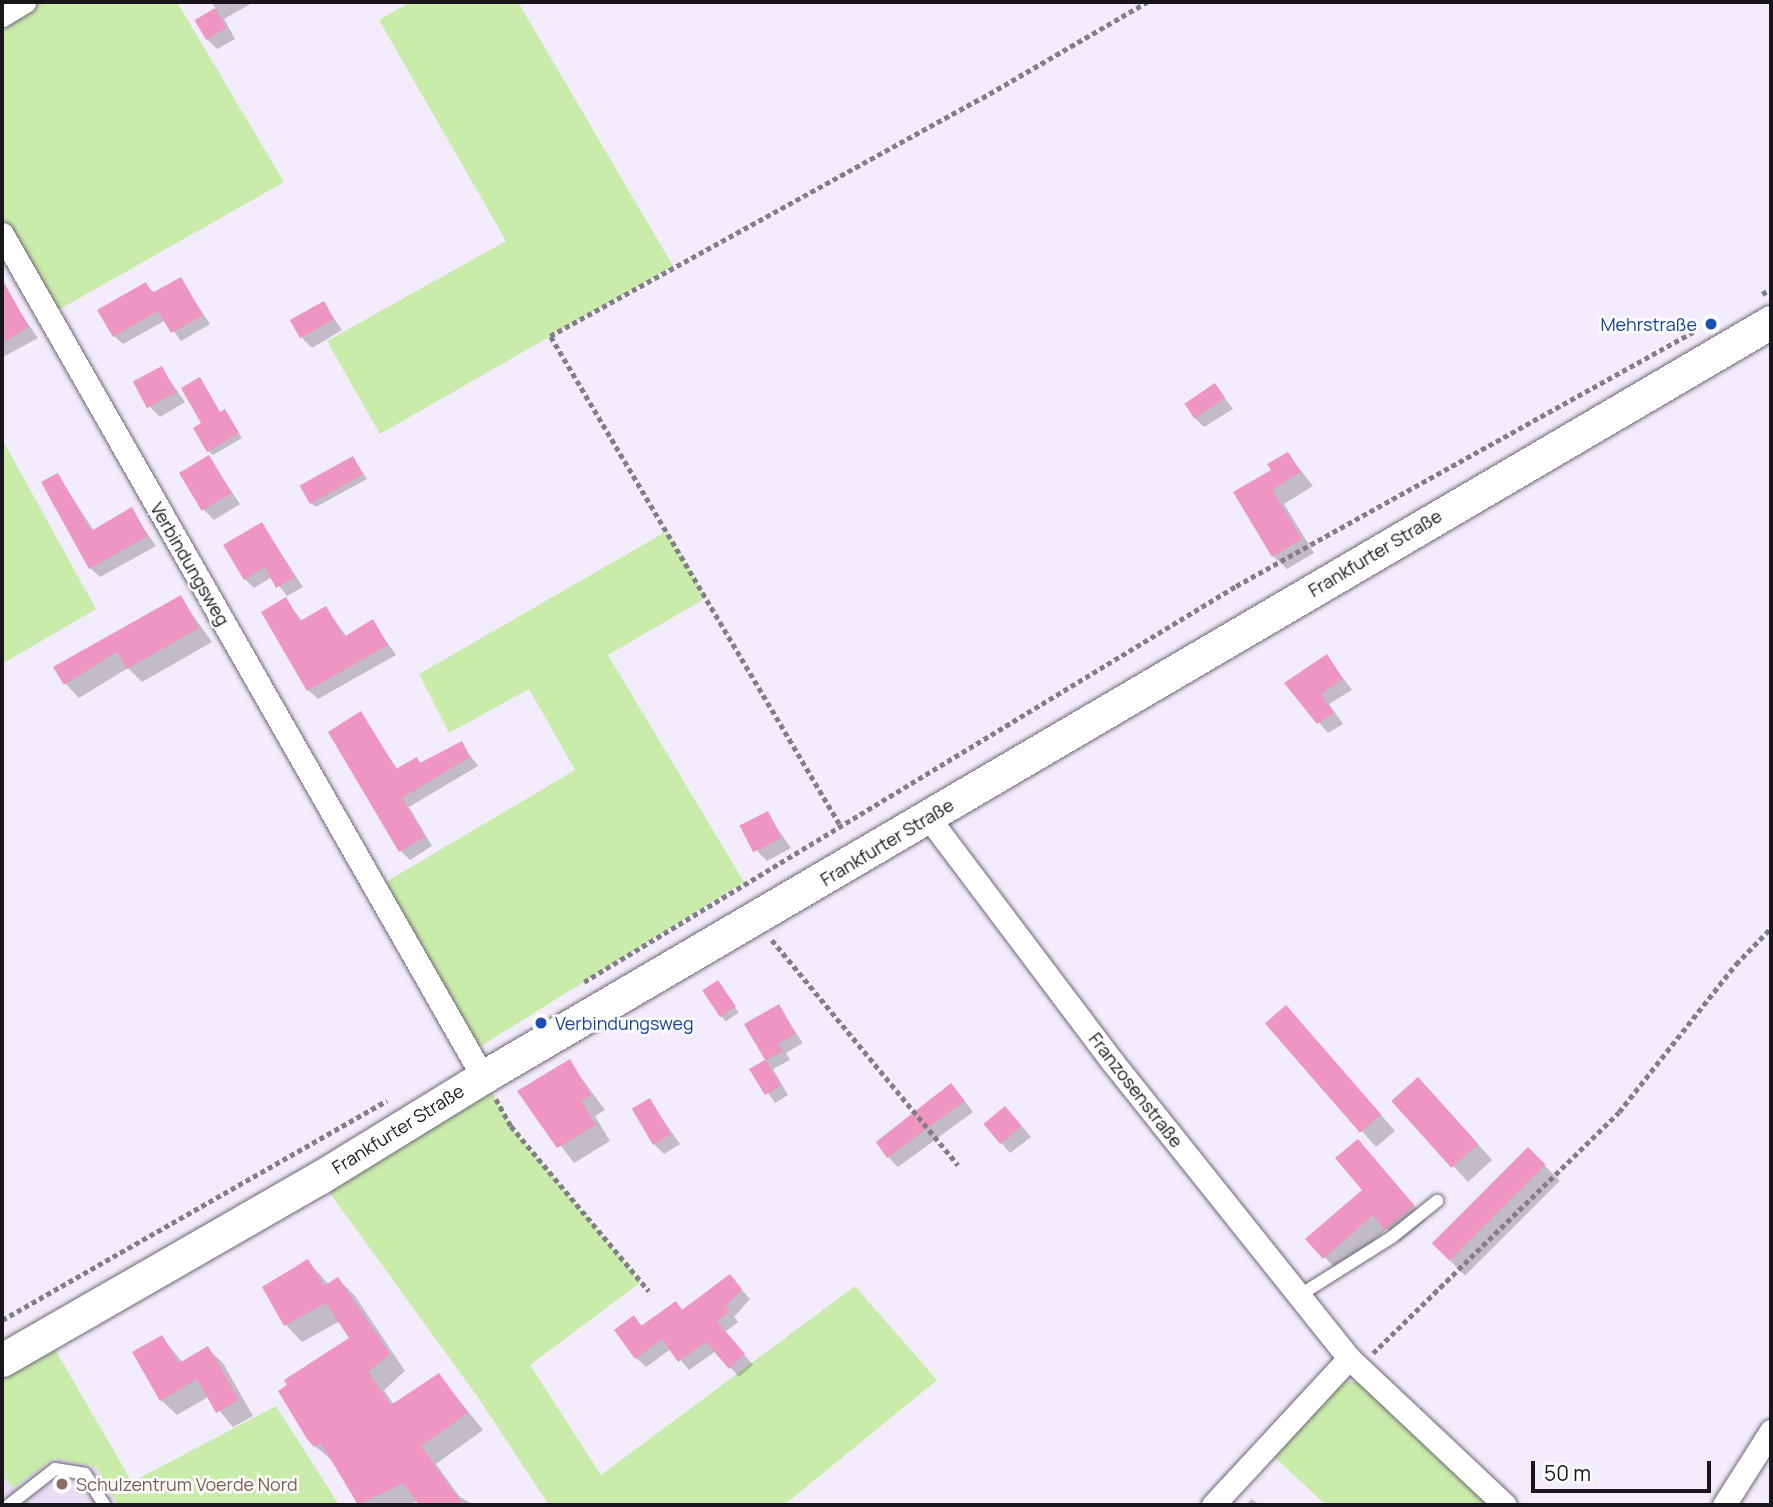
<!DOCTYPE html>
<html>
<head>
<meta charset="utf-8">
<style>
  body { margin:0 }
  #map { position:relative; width:1773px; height:1507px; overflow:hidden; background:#f3ecfc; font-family:Manrope,sans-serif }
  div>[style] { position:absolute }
  .built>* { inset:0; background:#e8dff6 }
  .green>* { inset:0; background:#caecaa }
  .shadow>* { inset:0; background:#0003; transform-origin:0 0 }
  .building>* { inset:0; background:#ee95c2; transform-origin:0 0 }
  .path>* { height:4.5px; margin-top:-2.25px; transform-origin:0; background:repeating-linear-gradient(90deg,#827e88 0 5px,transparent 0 8.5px) }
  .roads { filter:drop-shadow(0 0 2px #6c6674) drop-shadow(0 0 2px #6c6674) }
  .lane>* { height:12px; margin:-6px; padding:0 6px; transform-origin:6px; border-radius:6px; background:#fff }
  .street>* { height:23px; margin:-11.5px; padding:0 11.5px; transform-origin:11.5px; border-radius:11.5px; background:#fff }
  .secondary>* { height:33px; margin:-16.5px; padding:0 16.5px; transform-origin:16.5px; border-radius:16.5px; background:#fff }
  .dots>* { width:19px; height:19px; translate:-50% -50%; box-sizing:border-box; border:4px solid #fdfdfd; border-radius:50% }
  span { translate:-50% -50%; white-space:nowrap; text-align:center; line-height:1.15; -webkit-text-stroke:5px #fdfdfd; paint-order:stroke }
  .transit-label { font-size:18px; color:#164399 }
  .right { translate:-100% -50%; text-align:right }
  .left { translate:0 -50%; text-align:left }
  .street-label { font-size:18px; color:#18161b }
  .education-label { font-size:18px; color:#785e54 }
  .frame { position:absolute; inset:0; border:4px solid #18161b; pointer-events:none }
  .scale { position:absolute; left:1531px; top:1461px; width:180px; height:32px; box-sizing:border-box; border:4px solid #18161b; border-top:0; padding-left:9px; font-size:21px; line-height:24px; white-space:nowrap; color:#18161b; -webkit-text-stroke:5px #fdfdfd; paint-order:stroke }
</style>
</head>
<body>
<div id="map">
  <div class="built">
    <div style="clip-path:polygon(54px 1458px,96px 1467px,118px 1505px,2px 1505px,2px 1480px,5px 1478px,13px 1488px)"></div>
  </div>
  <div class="green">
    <div style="clip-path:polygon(24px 2px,177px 2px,284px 182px,48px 316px,2px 234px,2px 15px)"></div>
    <div style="clip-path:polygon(410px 2px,518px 2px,673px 266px,380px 434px,327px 341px,506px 241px,379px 20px)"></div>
    <div style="clip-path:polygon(2px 439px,96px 609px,2px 664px)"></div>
    <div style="clip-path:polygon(667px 531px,706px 598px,608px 655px,744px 882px,470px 1053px,384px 883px,575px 770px,529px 689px,449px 733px,419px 674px)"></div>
    <div style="clip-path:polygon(483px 1077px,511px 1126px,641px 1282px,530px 1365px,601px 1475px,855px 1286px,937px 1380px,784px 1505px,549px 1505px,479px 1399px,319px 1178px)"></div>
    <div style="clip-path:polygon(46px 1334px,132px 1482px,276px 1406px,339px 1505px,118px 1505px,96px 1467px,54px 1458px,13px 1488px,5px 1478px,2px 1480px,2px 1360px)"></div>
    <div style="clip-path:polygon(1341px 1381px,1360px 1382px,1493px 1505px,1326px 1505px,1271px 1454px)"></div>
  </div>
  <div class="shadow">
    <div style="clip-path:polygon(211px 2px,254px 2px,224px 19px,235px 39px,217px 49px,207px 39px,216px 9px)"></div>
    <div style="clip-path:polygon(180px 279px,210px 324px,181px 341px,166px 320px,123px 344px,114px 336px,145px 284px,155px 293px)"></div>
    <div style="clip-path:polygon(13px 302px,38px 338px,3px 357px,2px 309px)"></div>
    <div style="clip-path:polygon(323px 303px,342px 330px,312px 348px,302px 338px)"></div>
    <div style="clip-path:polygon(162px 369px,185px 402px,160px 417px,150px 407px)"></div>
    <div style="clip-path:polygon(1215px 385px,1233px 409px,1204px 427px,1194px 417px)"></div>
    <div style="clip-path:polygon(221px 414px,229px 416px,242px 438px,213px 455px,208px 451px)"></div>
    <div style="clip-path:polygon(1288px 454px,1313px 486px,1284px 504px,1314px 553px,1287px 569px,1273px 556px,1235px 493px,1273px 470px)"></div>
    <div style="clip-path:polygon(208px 457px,240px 504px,214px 520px,204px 510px)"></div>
    <div style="clip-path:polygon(353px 458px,367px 479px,316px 507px,311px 503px)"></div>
    <div style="clip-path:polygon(58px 475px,94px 531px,131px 510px,156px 546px,100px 577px,90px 568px)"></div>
    <div style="clip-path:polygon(262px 524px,303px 587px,287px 596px,272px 577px,254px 588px,245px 579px)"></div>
    <div style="clip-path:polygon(180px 597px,212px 642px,142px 682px,128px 668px,79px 698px,65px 683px)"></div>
    <div style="clip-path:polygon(285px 599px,303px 622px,326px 608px,347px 637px,373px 622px,396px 655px,318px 699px,308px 690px)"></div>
    <div style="clip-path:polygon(1327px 656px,1352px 690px,1329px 704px,1343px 724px,1328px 733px,1286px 683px)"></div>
    <div style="clip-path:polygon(361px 714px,398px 770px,417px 759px,422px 764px,461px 743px,478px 766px,409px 807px,432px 846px,410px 860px,401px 851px)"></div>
    <div style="clip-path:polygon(767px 813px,791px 848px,767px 861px,757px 851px)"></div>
    <div style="left:718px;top:982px;width:37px;height:16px;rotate:56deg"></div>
    <div style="clip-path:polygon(778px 1006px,803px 1043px,786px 1053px,790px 1060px,773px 1069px,788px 1095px,775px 1103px,752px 1069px,767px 1060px,747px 1025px)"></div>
    <div style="clip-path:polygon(1301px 1023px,1395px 1131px,1376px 1147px,1267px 1024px)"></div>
    <div style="clip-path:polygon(569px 1061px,605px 1110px,595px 1116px,610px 1141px,574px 1163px,520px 1091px)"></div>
    <div style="clip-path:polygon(1433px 1094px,1492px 1160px,1468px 1182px,1394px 1101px)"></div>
    <div style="clip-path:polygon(960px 1095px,973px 1112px,898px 1167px,888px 1157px)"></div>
    <div style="clip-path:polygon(650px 1101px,680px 1144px,664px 1154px,654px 1144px)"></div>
    <div style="clip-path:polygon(1015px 1118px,1031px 1137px,1010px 1153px,986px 1125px)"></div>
    <div style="left:1528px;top:1149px;width:45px;height:134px;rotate:45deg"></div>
    <div style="clip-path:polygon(1372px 1156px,1426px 1220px,1400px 1242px,1387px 1229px,1339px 1272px,1307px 1239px,1365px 1190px)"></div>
    <div style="clip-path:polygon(308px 1261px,329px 1285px,338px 1279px,355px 1296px,405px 1371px,384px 1390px,394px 1405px,439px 1375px,483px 1430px,436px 1464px,459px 1496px,473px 1505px,420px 1505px,417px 1501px,409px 1505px,360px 1505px,334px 1462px,315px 1446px,351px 1338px,340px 1321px,302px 1342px,286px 1325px,264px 1287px)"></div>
    <div style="clip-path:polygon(730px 1277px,750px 1299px,734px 1317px,738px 1322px,725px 1332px,753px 1365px,739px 1377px,716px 1351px,689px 1370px,671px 1349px,646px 1367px,636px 1358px,634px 1317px,643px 1327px,676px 1303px,684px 1311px)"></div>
    <div style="clip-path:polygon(162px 1337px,183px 1363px,207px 1348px,223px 1363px,253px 1416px,233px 1427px,208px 1397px,177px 1415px,161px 1400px)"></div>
    <div style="clip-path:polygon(1251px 1499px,1261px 1505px,1247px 1505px)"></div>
  </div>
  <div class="building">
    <div style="left:215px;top:8px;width:23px;height:24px;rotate:59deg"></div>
    <div style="clip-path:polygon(181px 277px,203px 315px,171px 333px,158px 311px,113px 337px,97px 310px,146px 282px,152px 293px)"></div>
    <div style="clip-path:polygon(2px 279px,29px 327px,2px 343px)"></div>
    <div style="left:324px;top:301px;width:21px;height:39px;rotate:61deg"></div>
    <div style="left:162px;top:366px;width:30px;height:33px;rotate:62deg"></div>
    <div style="clip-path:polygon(200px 377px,220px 412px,225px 409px,239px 433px,207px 452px,193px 428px,201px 423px,181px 388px)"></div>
    <div style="left:1215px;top:383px;width:18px;height:37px;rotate:56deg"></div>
    <div style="clip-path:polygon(1288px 452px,1301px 472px,1272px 490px,1302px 539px,1272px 557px,1233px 492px,1271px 470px,1267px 464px)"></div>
    <div style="left:209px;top:455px;width:44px;height:35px;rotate:59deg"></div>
    <div style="left:353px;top:456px;width:21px;height:61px;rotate:61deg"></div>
    <div style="clip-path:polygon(58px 473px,91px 531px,132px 507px,148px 536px,89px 569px,41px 482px)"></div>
    <div style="clip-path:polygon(262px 522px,295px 577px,276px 588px,265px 567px,244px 580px,223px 545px)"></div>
    <div style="clip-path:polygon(181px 595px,199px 628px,127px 669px,117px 652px,64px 685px,53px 667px)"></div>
    <div style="clip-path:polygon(286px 597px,300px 621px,326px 606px,344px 637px,373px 619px,388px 645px,307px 691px,261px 612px)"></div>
    <div style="clip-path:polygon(1327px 654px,1343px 679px,1321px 694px,1334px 713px,1317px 724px,1284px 683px)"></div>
    <div style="clip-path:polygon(361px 711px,396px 769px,417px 757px,420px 763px,462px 741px,470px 757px,402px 798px,425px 837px,399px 852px,328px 732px)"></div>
    <div style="left:768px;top:811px;width:30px;height:32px;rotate:63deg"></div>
    <div style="left:718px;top:980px;width:32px;height:19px;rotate:56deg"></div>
    <div style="clip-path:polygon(779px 1004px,796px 1034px,778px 1044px,783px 1051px,766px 1060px,781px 1086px,765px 1095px,749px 1069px,765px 1060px,744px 1024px)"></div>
    <div style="left:1286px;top:1005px;width:145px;height:28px;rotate:49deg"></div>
    <div style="clip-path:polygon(570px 1059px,591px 1095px,581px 1101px,596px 1125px,557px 1148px,517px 1091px)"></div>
    <div style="left:1418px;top:1077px;width:90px;height:36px;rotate:48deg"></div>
    <div style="clip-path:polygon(951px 1083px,965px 1101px,887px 1158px,876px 1142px)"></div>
    <div style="left:650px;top:1098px;width:42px;height:21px;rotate:60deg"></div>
    <div style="left:1005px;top:1106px;width:26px;height:28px;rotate:50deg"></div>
    <div style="clip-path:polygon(1358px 1139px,1414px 1205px,1385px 1230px,1373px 1215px,1323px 1259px,1305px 1239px,1362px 1190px,1335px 1158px)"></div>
    <div style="left:1528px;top:1147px;width:25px;height:136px;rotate:45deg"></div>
    <div style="clip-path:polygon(308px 1259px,324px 1286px,338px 1277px,390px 1354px,368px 1372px,391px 1405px,439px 1373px,468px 1413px,421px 1446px,463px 1505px,419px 1505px,403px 1483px,358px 1505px,321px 1443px,314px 1447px,307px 1439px,278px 1391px,287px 1385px,284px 1380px,349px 1338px,326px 1303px,284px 1326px,262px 1287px)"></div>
    <div style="clip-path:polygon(730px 1274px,742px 1289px,726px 1306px,730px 1311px,717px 1321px,745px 1354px,729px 1369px,706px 1342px,678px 1362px,662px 1339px,635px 1359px,614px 1330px,634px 1315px,641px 1326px,676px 1301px,682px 1310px)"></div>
    <div style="clip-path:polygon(162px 1335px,179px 1363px,208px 1346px,239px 1400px,216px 1413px,197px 1379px,160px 1401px,132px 1352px)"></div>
  </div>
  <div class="path">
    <div style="left:1762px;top:294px;width:10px;rotate:-29deg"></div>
    <div style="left:839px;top:824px;width:567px;rotate:-120.63deg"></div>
    <div style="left:550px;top:336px;width:493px;rotate:-28.9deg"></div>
    <div style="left:982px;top:98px;width:191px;rotate:-30.2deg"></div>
    <div style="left:772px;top:940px;width:292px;rotate:50.4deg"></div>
    <div style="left:584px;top:982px;width:763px;rotate:-31.27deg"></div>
    <div style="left:1236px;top:586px;width:523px;rotate:-29.07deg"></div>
    <div style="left:496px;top:1099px;width:31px;rotate:61deg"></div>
    <div style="left:511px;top:1126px;width:215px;rotate:50.1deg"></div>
    <div style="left:2px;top:1320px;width:443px;rotate:-29.7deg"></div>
    <div style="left:1373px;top:1353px;width:344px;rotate:-44.4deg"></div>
    <div style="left:1619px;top:1112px;width:189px;rotate:-51.7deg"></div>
    <div style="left:1736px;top:964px;width:50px;rotate:-45.8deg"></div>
  </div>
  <div class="roads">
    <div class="lane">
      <div style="left:1300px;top:1295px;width:109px;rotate:-32.2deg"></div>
      <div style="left:1392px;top:1237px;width:58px;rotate:-38.7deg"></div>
      <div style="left:9px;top:1505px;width:58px;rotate:-38deg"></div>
      <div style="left:55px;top:1469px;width:30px;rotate:9deg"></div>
      <div style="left:85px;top:1474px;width:36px;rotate:58deg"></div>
    </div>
    <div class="street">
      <div style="left:2px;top:15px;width:26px;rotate:-31deg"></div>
      <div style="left:2px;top:234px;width:971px;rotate:60.29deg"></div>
      <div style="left:928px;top:817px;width:304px;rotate:53deg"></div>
      <div style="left:1111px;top:1060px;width:381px;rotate:51.4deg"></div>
      <div style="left:1349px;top:1358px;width:214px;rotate:43.3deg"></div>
      <div style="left:1213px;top:1505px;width:200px;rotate:-47.2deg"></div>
      <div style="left:1724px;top:1505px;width:88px;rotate:-57.6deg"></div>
    </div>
    <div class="secondary">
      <div style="left:2px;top:1360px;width:366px;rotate:-29.9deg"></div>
      <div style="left:319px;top:1178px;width:193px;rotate:-31.6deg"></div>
      <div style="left:483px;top:1077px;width:1493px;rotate:-30.38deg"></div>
    </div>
  </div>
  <div class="dots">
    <div style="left:1711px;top:324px;background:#1a4fb4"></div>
    <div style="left:541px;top:1023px;background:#1a4fb4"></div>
    <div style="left:62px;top:1484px;background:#8d6e63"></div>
  </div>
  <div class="transit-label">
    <span class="right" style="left:1697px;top:324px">Mehrstraße</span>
    <span class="left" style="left:555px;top:1023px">Verbindungsweg</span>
  </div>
  <div class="street-label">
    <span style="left:1375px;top:553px;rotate:-31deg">Frankfurter Straße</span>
    <span style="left:190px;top:564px;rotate:60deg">Verbindungsweg</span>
    <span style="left:887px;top:842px;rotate:-31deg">Frankfurter Straße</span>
    <span style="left:1136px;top:1090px;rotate:52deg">Franzosenstraße</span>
    <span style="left:398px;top:1129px;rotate:-32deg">Frankfurter Straße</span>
  </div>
  <div class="education-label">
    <span class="left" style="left:76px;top:1484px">Schulzentrum Voerde Nord</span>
  </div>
  <div class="frame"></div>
  <div class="scale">50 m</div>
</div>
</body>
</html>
